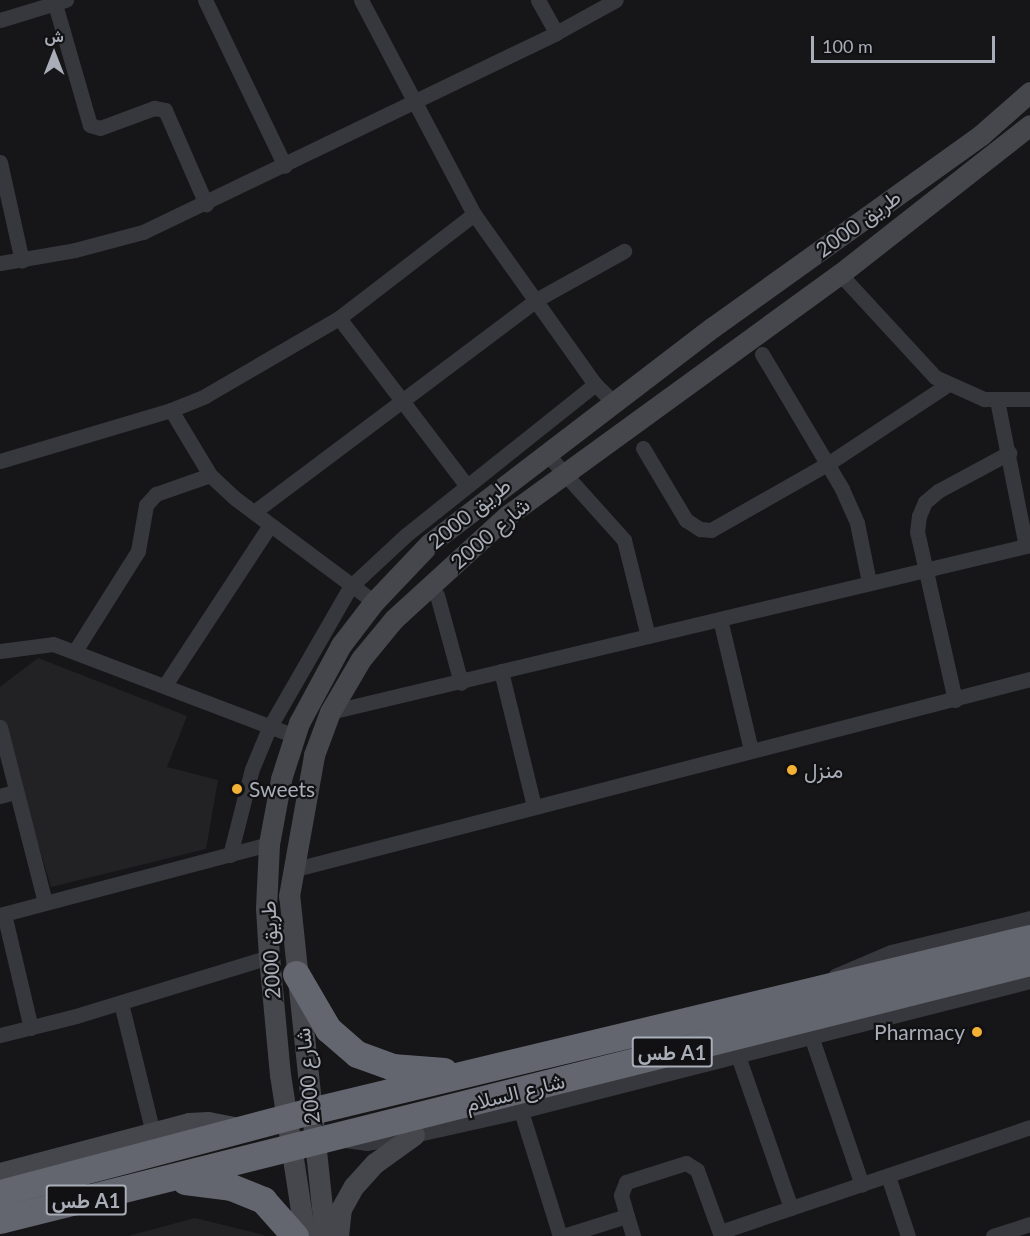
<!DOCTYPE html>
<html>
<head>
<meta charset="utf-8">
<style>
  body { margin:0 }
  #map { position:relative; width:1030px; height:1236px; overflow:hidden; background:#161618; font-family:Lato,Vazirmatn,sans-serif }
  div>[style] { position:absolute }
  .built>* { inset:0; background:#222225 }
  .street>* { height:15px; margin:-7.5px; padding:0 7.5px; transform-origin:7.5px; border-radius:7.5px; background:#37383d }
  .secondary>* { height:21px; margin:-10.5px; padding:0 10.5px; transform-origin:10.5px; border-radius:10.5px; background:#45474d }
  .highway>* { height:27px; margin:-13.5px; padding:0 13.5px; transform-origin:13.5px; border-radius:13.5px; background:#63666e }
  .dots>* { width:16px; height:16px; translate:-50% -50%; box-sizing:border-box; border:3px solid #111113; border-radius:50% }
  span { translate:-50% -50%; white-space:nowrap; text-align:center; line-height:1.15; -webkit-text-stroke:4.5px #111113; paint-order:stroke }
  .shield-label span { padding:2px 4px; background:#111113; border:2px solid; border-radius:4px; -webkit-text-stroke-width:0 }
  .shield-label { font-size:20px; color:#a8adb8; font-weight:700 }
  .street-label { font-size:21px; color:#a8adb8 }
  .poi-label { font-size:21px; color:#a8adb8 }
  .left { translate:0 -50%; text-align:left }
  .right { translate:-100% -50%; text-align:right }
  .north { position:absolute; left:24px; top:24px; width:60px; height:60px; -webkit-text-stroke:4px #111113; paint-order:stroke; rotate:0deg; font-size:16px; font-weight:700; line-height:24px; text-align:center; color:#a8adb8 }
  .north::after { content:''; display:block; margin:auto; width:21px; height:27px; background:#a8adb8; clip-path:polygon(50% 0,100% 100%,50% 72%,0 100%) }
  .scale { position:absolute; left:811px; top:36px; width:184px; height:27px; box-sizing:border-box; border:3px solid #a8adb8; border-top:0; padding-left:8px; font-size:18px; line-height:21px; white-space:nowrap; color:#a8adb8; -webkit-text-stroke:4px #111113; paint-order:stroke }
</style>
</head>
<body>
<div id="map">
  <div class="built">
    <div style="clip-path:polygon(38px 658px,187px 716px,167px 767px,218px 780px,206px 849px,51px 887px,0 720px,0 687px)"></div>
    <div style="clip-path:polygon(195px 1218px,264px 1235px,264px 1236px,128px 1236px)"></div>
  </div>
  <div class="street">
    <div style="left:205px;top:0;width:184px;rotate:64.3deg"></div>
    <div style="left:361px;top:0;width:242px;rotate:62.2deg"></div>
    <div style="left:474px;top:214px;width:209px;rotate:54.6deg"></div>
    <div style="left:595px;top:384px;width:25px;rotate:45deg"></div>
    <div style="left:538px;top:0;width:38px;rotate:61deg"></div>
    <div style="left:55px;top:4px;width:126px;rotate:73.9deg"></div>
    <div style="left:90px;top:125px;width:10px;rotate:17deg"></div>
    <div style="left:100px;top:128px;width:58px;rotate:-20.3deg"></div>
    <div style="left:154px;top:108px;width:11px;rotate:10deg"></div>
    <div style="left:165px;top:110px;width:103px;rotate:66.4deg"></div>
    <div style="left:0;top:20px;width:69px;rotate:-16.9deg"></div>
    <div style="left:0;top:162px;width:101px;rotate:77.5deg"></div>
    <div style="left:0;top:263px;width:76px;rotate:-9.8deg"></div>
    <div style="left:75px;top:250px;width:70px;rotate:-14.8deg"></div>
    <div style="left:143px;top:232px;width:458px;rotate:-25.7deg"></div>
    <div style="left:556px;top:33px;width:68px;rotate:-28.8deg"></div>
    <div style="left:840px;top:274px;width:140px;rotate:47.3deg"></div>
    <div style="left:935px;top:377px;width:54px;rotate:24.2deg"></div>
    <div style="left:984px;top:399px;width:46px"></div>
    <div style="left:339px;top:318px;width:211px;rotate:52.7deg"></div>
    <div style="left:762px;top:354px;width:157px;rotate:59.3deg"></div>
    <div style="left:842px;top:489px;width:37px;rotate:66deg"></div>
    <div style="left:857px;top:523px;width:60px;rotate:78.5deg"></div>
    <div style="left:997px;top:400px;width:149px;rotate:78.8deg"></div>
    <div style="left:171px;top:410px;width:37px;rotate:-22deg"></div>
    <div style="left:205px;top:396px;width:155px;rotate:-30.2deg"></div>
    <div style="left:339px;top:318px;width:170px;rotate:-37.6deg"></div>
    <div style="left:643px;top:448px;width:84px;rotate:59.2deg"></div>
    <div style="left:686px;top:520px;width:17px;rotate:33deg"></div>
    <div style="left:700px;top:529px;width:11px;rotate:5deg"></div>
    <div style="left:711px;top:530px;width:136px;rotate:-29.6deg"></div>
    <div style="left:829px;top:463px;width:141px;rotate:-33.5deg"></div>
    <div style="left:546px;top:453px;width:117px;rotate:48.1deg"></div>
    <div style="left:624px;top:540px;width:99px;rotate:76deg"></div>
    <div style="left:0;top:461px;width:178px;rotate:-16.6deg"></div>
    <div style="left:171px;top:410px;width:76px;rotate:59deg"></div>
    <div style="left:210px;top:475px;width:35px;rotate:43deg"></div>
    <div style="left:236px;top:499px;width:172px;rotate:36.7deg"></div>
    <div style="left:254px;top:512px;width:353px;rotate:-36.9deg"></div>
    <div style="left:536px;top:300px;width:101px;rotate:-29.1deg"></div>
    <div style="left:437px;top:595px;width:91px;rotate:74.7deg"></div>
    <div style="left:720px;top:619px;width:135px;rotate:76.7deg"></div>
    <div style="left:0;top:651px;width:53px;rotate:-7.5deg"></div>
    <div style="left:53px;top:644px;width:259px;rotate:20.8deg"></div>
    <div style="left:75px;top:651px;width:118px;rotate:-57.8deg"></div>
    <div style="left:138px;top:551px;width:47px;rotate:-80.1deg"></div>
    <div style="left:146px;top:505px;width:15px;rotate:-48deg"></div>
    <div style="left:156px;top:494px;width:57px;rotate:-19.4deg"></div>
    <div style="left:501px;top:671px;width:139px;rotate:76.3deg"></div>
    <div style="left:165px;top:685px;width:191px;rotate:-56.7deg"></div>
    <div style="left:955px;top:700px;width:172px;rotate:-102.7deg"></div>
    <div style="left:917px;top:532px;width:16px;rotate:-83deg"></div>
    <div style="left:919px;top:516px;width:15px;rotate:-67deg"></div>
    <div style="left:925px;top:502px;width:17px;rotate:-40deg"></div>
    <div style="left:938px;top:491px;width:81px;rotate:-28.2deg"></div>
    <div style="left:330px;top:712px;width:720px;rotate:-13.42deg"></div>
    <div style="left:0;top:727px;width:181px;rotate:75.6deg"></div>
    <div style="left:0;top:796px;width:16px;rotate:-15deg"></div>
    <div style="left:230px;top:855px;width:89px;rotate:-75.7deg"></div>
    <div style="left:252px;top:769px;width:44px;rotate:-67.5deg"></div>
    <div style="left:269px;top:728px;width:163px;rotate:-60.1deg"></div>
    <div style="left:350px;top:587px;width:76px;rotate:-42.9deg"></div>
    <div style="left:406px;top:535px;width:242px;rotate:-38.6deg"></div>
    <div style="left:292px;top:870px;width:762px;rotate:-14.51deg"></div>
    <div style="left:4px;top:914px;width:117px;rotate:76.7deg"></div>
    <div style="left:0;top:915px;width:278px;rotate:-14.8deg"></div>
    <div style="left:835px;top:976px;width:61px;rotate:-23.2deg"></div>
    <div style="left:891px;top:952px;width:143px;rotate:-13.7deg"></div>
    <div style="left:121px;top:1003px;width:134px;rotate:76.2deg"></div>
    <div style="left:0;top:1035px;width:78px;rotate:-14deg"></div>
    <div style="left:76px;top:1016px;width:202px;rotate:-17deg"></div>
    <div style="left:811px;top:1036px;width:157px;rotate:71.1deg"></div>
    <div style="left:737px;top:1053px;width:164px;rotate:70.8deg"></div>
    <div style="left:791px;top:1208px;width:252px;rotate:-18.7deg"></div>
    <div style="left:521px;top:1111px;width:131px;rotate:72.7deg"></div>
    <div style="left:345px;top:1140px;width:21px;rotate:8deg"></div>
    <div style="left:366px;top:1143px;width:49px;rotate:-9.5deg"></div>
    <div style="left:414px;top:1135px;width:110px;rotate:-12.6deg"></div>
    <div style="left:521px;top:1111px;width:525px;rotate:-14.33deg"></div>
    <div style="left:888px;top:1176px;width:63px;rotate:71.6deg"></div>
    <div style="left:627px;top:1216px;width:22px;rotate:-106deg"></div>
    <div style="left:621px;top:1195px;width:14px;rotate:-69deg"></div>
    <div style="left:626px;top:1182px;width:63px;rotate:-17.6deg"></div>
    <div style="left:686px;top:1163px;width:13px;rotate:32deg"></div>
    <div style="left:697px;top:1170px;width:70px;rotate:70deg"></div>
    <div style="left:720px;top:1232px;width:75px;rotate:-18.7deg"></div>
    <div style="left:563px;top:1236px;width:67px;rotate:-17.4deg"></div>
    <div style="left:627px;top:1216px;width:21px;rotate:73deg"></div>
    <div style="left:993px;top:1236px;width:39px;rotate:-18deg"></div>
  </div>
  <div class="secondary">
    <div style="left:0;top:1173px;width:196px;rotate:-14.8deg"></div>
    <div style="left:189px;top:1123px;width:19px;rotate:-3deg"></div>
    <div style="left:208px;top:1122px;width:33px;rotate:11deg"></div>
    <div style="left:305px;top:1236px;width:163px;rotate:-98.8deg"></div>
    <div style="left:280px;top:1075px;width:119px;rotate:-95.3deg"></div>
    <div style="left:269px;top:957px;width:49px;rotate:-93.5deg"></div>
    <div style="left:266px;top:908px;width:64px;rotate:-87.3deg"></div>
    <div style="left:269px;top:844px;width:66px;rotate:-79.5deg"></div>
    <div style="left:281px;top:779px;width:59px;rotate:-72.2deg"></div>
    <div style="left:299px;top:723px;width:89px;rotate:-61.7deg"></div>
    <div style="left:341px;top:645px;width:54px;rotate:-52.5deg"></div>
    <div style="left:374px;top:602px;width:80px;rotate:-46.5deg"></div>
    <div style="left:429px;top:544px;width:357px;rotate:-37.4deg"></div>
    <div style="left:713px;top:327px;width:330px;rotate:-35.6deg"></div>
    <div style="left:981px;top:135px;width:65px;rotate:-41.3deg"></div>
    <div style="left:325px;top:1236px;width:342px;rotate:-96deg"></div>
    <div style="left:289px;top:896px;width:143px;rotate:-79.9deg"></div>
    <div style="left:314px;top:755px;width:46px;rotate:-69.6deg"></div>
    <div style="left:330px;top:712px;width:61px;rotate:-59.7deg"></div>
    <div style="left:361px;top:659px;width:52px;rotate:-50.5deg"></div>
    <div style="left:394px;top:619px;width:154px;rotate:-42.4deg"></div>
    <div style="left:508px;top:515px;width:410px;rotate:-36deg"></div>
    <div style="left:840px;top:274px;width:241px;rotate:-38.1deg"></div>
    <div style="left:338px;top:1236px;width:27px;rotate:-84deg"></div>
    <div style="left:341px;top:1209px;width:26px;rotate:-61deg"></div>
    <div style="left:354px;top:1186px;width:31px;rotate:-48deg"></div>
    <div style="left:375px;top:1163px;width:48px;rotate:-35.7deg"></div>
  </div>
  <div class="highway">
    <div style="left:296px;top:974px;width:64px;rotate:59.8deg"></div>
    <div style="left:328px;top:1029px;width:38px;rotate:41deg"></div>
    <div style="left:357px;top:1054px;width:37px;rotate:20deg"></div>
    <div style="left:392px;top:1067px;width:52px;rotate:4.4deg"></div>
    <div style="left:185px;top:1181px;width:46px;rotate:7.4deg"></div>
    <div style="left:231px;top:1187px;width:35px;rotate:22deg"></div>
    <div style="left:263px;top:1200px;width:48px;rotate:48.4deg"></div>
    <div style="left:0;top:1193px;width:322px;rotate:-14.8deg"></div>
    <div style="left:311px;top:1111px;width:740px;rotate:-13.53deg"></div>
    <div style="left:0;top:1220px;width:1062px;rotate:-14.06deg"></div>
  </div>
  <div class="dots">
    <div style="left:792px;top:770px;background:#f2b134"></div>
    <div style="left:237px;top:789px;background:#f2b134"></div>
    <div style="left:977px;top:1032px;background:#f2b134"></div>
  </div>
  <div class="shield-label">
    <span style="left:672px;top:1052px">طس A1</span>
    <span style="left:86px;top:1200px">طس A1</span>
  </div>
  <div class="street-label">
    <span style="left:858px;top:223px;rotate:-36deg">طريق 2000</span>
    <span style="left:469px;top:513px;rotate:-39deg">طريق 2000</span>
    <span style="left:490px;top:533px;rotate:-41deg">شارع 2000</span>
    <span style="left:270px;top:950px;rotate:-93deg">طريق 2000</span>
    <span style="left:307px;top:1076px;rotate:-96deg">شارع 2000</span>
    <span style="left:515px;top:1092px;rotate:-14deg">شارع السلام</span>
  </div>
  <div class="poi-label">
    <span class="left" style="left:804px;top:770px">منزل</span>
    <span class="left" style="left:249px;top:789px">Sweets</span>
    <span class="right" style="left:965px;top:1032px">Pharmacy</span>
  </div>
  <div class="north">ش</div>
  <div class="scale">100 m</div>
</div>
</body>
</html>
